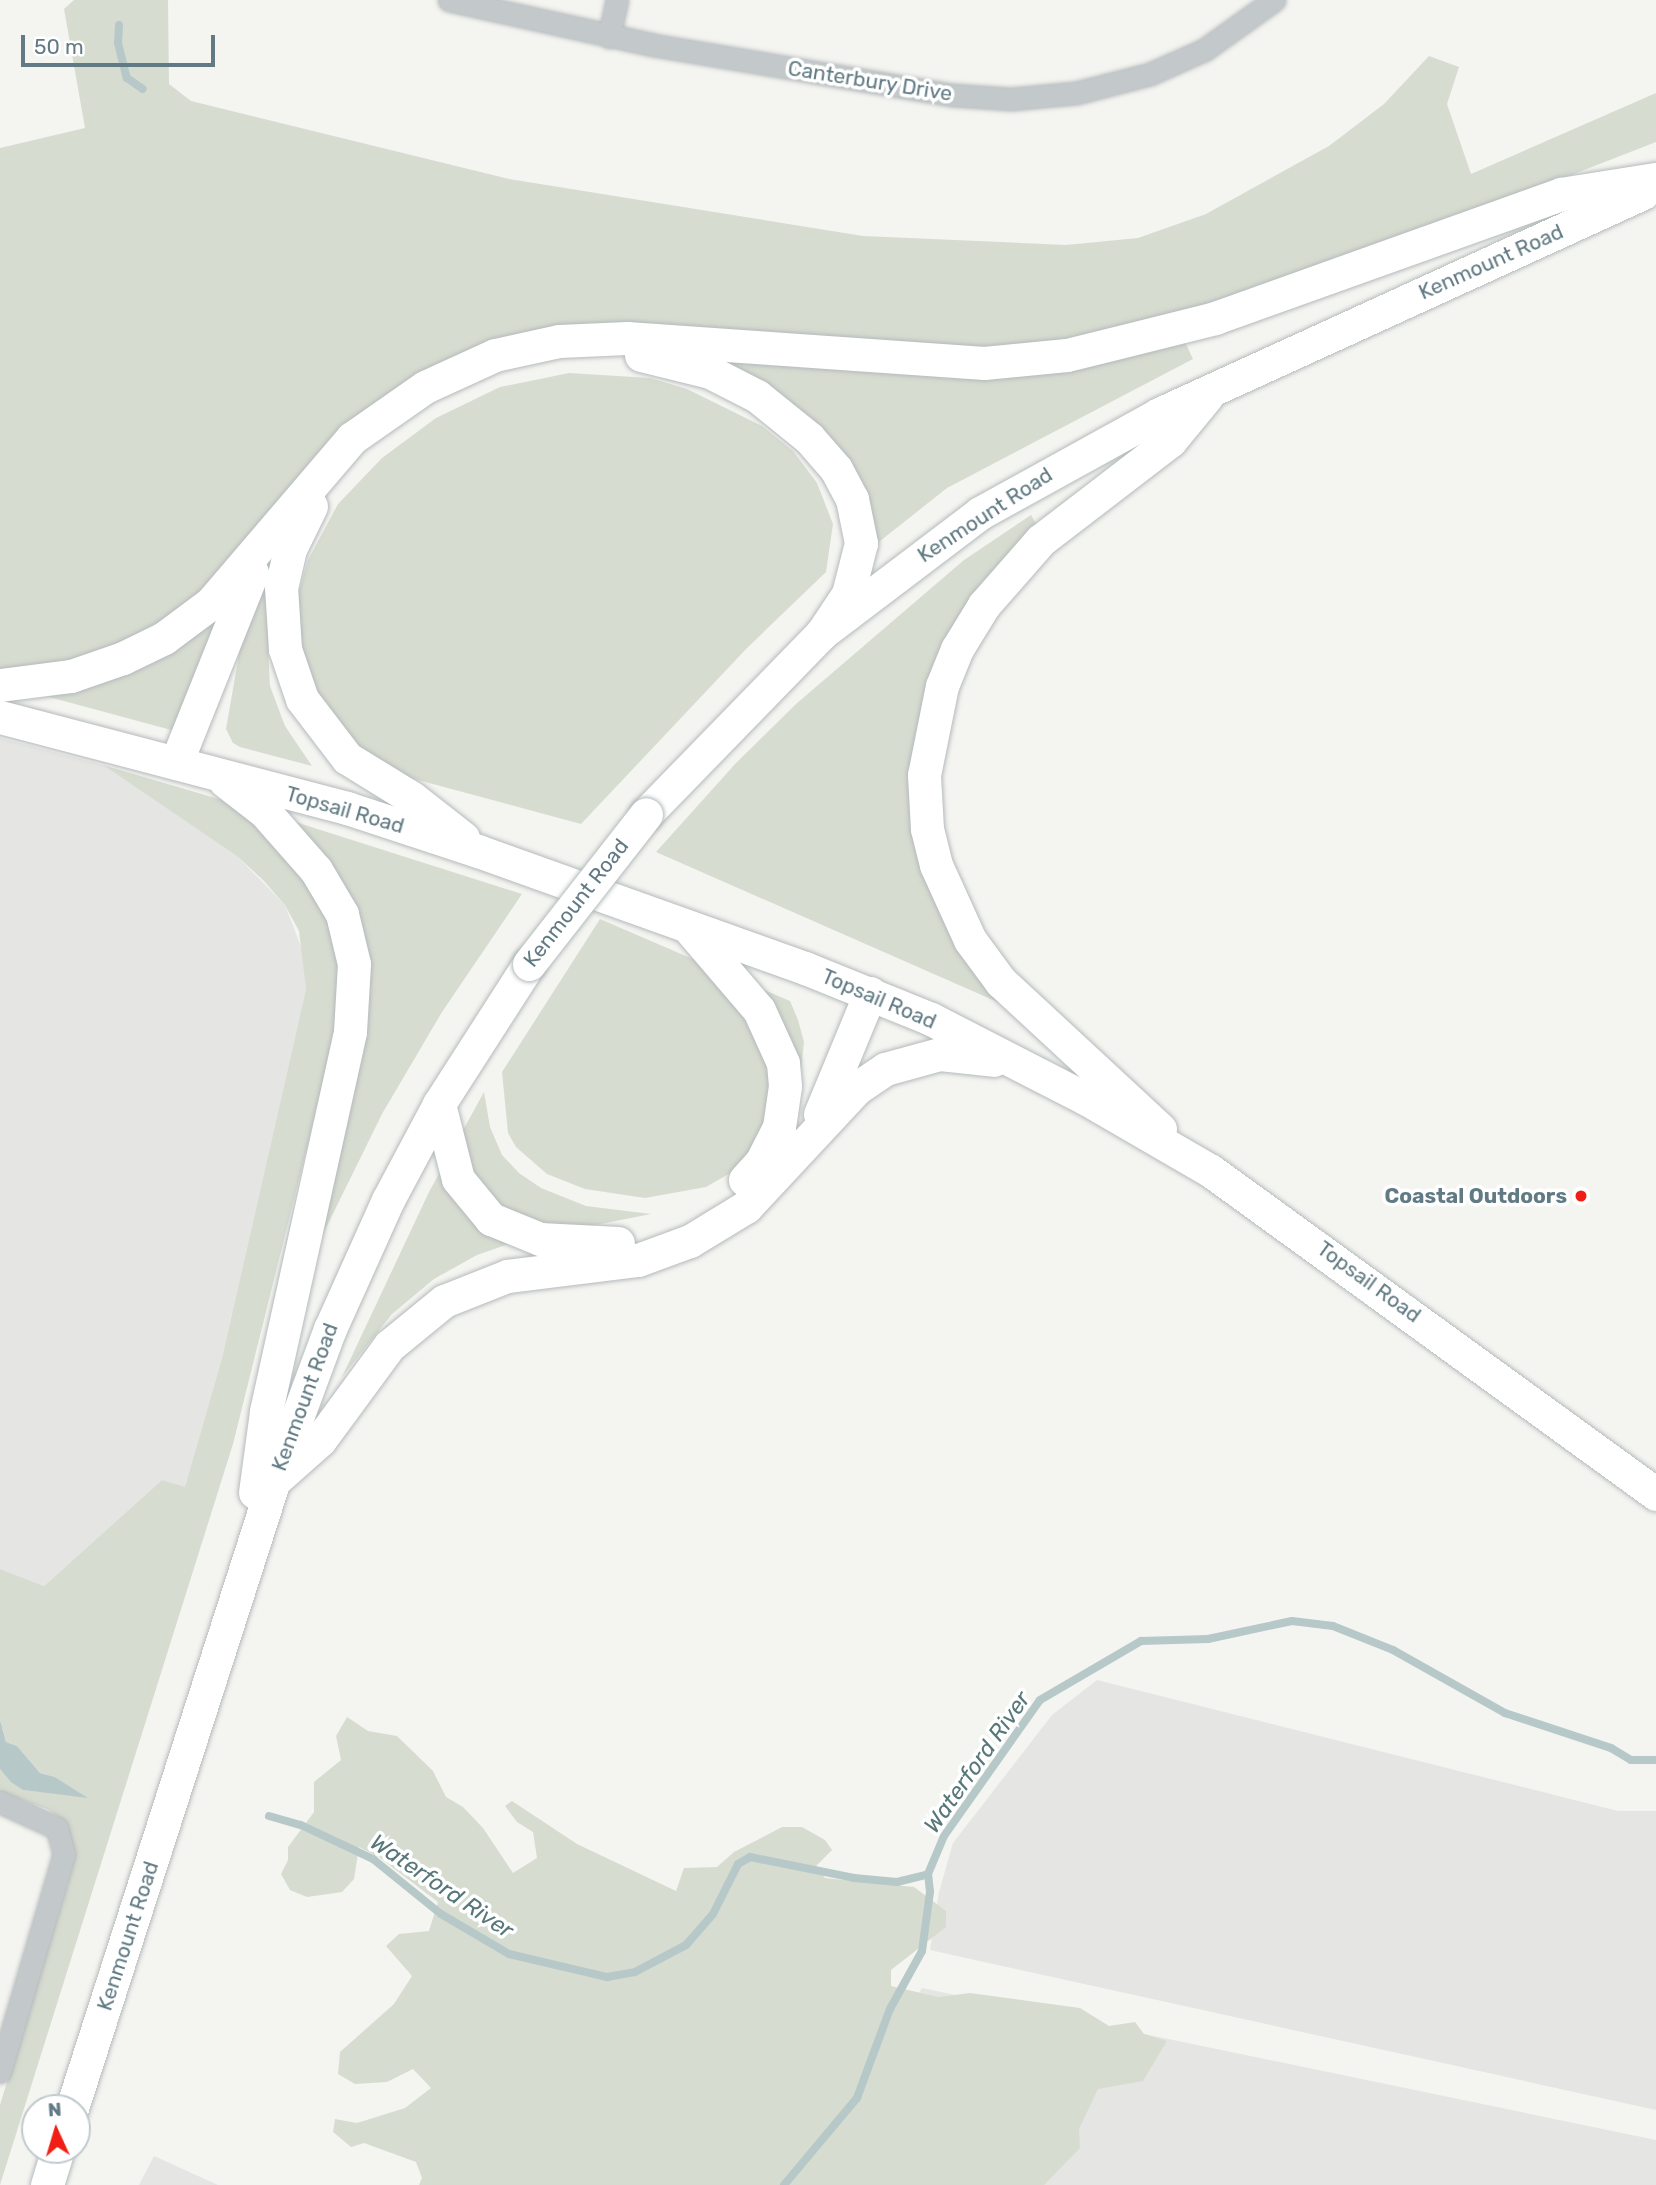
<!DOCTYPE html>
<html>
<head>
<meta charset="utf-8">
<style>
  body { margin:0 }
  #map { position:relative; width:1656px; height:2185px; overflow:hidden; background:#f4f4f0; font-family:Rubik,sans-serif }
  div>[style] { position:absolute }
  .built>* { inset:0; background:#e5e5e3 }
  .green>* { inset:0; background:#d7dcd0 }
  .water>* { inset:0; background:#b7c8c9 }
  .stream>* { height:8px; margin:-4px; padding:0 4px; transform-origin:4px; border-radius:4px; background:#b7c8c9 }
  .roads { filter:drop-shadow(0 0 2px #b4babc) drop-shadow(0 0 2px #b4babc) }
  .minor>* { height:21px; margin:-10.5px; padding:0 10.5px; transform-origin:10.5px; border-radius:10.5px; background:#c3c8ca }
  .primary>* { height:33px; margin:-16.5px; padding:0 16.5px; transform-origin:16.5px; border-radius:16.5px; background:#fff }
  .bridges { filter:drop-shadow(0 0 2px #b4babc) drop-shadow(0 0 2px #b4babc) }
  .primary-bridge>* { height:33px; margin:-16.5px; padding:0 16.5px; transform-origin:16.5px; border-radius:16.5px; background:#fff }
  .dots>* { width:19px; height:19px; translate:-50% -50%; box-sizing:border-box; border:4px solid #fff; border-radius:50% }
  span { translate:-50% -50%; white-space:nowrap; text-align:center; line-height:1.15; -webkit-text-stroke:7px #fff; paint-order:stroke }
  .street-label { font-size:21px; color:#617a83 }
  .poi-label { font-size:21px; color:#617a83; font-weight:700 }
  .right { translate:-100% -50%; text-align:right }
  .water-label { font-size:23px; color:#58777a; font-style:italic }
  .north { position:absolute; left:21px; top:2094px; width:70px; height:70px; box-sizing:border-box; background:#fff; border:2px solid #c0cacd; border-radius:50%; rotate:356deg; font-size:19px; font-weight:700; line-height:28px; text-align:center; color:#617a83 }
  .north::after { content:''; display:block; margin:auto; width:24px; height:32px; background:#f11e13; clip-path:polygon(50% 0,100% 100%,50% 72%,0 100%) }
  .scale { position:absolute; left:21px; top:35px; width:194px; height:32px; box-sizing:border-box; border:4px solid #617a83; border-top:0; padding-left:9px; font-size:21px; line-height:24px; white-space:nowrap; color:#617a83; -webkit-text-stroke:5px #fff; paint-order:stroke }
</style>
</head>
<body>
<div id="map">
  <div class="built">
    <div style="clip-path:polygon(0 738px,103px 765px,238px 857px,285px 905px,305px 957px,306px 989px,222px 1358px,185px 1488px,162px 1480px,44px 1586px,0 1569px)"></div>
    <div style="clip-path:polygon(1097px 1680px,1618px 1811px,1656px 1811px,1656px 2110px,930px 1950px,939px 1892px,953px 1843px,1052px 1715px)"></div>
    <div style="clip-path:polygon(922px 1988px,1656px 2140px,1656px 2185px,801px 2185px)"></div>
    <div style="clip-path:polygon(154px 2156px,218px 2185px,139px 2185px)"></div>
  </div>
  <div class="green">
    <div style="clip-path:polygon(74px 0,168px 0,169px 84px,191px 101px,509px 179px,863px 236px,1066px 245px,1138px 238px,1206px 214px,1329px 146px,1384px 104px,1429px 56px,1459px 67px,1447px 104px,1471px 174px,1656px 93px,1656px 142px,1325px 271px,1197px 313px,1007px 352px,477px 346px,409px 379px,175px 616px,98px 657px,0 675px,0 148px,85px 128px,64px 9px)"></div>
    <div style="clip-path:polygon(1185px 342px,1193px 359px,947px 488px,870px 549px,867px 517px,711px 359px,974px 378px,1065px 372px)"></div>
    <div style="clip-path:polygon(569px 373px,650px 378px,687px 389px,762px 426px,793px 451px,817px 483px,833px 524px,826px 572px,747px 648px,581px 824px,329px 756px,292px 617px,308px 560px,338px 504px,382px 458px,436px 418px,500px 387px)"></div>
    <div style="clip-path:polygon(1031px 515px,1042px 534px,969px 628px,932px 818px,988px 946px,1077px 1037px,656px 852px,736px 763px,796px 704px,964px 560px)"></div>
    <div style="clip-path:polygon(275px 541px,268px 647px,270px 686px,285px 726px,312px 766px,240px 747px,233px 743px,226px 729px,246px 614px)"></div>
    <div style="clip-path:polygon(237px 589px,186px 734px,38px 694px)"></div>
    <div style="clip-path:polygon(103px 765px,222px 800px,262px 830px,286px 853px,334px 928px,342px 989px,330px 1055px,233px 1444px,0 2185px,0 2105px,72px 1868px,74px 1849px,60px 1818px,47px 1809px,0 1792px,0 1769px,23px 1790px,86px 1797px,55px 1777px,40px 1773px,17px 1746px,6px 1742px,0 1720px,0 1569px,44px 1586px,162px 1480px,185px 1487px,222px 1358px,306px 989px,299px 931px,285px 905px,263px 880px,238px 857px)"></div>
    <div style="clip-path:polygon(286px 819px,522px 894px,442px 1012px,382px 1114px,323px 1234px,290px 1321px,364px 1014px)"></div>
    <div style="clip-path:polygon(600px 919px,790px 1001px,798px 1020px,804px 1042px,799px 1087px,746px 1164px,706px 1187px,645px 1198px,585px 1189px,547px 1174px,516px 1147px,508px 1133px,502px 1072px)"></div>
    <div style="clip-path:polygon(484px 1092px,490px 1127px,502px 1155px,519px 1173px,541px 1188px,586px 1206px,651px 1214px,520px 1240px,477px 1255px,434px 1279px,392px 1314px,342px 1377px,429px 1192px)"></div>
    <div style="clip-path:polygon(347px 1717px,368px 1731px,397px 1736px,433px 1771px,446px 1797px,463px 1807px,483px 1828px,513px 1873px,537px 1858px,533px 1832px,517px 1822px,505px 1806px,512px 1801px,577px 1844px,676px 1891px,684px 1868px,717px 1867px,734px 1852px,782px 1827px,802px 1827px,825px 1840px,832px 1850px,816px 1866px,825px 1878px,914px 1887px,946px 1911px,946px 1927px,891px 1970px,891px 1986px,938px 1997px,970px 1993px,1080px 2008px,1109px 2026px,1135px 2022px,1144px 2034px,1167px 2041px,1143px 2081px,1098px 2089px,1079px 2129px,1080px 2148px,1044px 2185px,419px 2185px,422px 2178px,416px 2162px,364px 2143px,351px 2147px,333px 2132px,335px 2119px,357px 2123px,405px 2108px,431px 2088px,413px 2069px,387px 2082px,355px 2084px,338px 2074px,340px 2052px,394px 2004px,412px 1976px,386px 1946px,399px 1934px,429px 1931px,438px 1902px,379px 1857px,359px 1847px,354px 1879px,342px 1892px,307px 1897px,290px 1890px,281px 1874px,288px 1860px,288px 1847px,314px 1812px,314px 1782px,341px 1760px,336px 1736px)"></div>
  </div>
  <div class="water">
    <div style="clip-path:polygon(0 1720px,6px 1742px,17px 1746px,40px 1773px,55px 1777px,88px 1798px,23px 1790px,11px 1782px,0 1769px)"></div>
  </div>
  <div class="stream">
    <div style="left:119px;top:25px;width:18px;rotate:93deg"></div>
    <div style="left:118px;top:43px;width:36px;rotate:76deg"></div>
    <div style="left:127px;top:78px;width:19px;rotate:35deg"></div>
    <div style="left:269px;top:1816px;width:33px;rotate:16deg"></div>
    <div style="left:301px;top:1825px;width:80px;rotate:25.3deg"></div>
    <div style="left:373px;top:1859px;width:87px;rotate:39deg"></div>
    <div style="left:441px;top:1914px;width:79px;rotate:30.5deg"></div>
    <div style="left:509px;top:1954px;width:101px;rotate:13.2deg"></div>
    <div style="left:607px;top:1977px;width:28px;rotate:-10deg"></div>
    <div style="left:635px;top:1972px;width:58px;rotate:-27.9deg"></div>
    <div style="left:686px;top:1945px;width:41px;rotate:-48.9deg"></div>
    <div style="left:713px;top:1914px;width:56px;rotate:-63.4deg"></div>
    <div style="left:738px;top:1864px;width:14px;rotate:-30deg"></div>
    <div style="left:750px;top:1857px;width:106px;rotate:11.4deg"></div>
    <div style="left:854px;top:1878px;width:43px;rotate:5.3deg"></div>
    <div style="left:897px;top:1882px;width:32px;rotate:-14deg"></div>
    <div style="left:928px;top:1874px;width:41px;rotate:-67.2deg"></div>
    <div style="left:944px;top:1836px;width:166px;rotate:-54.8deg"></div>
    <div style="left:1040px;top:1700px;width:117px;rotate:-30.3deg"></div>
    <div style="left:1141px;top:1641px;width:67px;rotate:-1.7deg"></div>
    <div style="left:1208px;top:1639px;width:86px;rotate:-12.1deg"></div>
    <div style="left:1292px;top:1621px;width:41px;rotate:7deg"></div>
    <div style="left:1333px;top:1626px;width:65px;rotate:21.8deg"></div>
    <div style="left:1393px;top:1650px;width:129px;rotate:29.4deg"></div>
    <div style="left:1505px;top:1713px;width:112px;rotate:18.3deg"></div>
    <div style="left:1611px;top:1748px;width:23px;rotate:31deg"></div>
    <div style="left:1631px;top:1760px;width:25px"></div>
    <div style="left:784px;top:2185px;width:114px;rotate:-50deg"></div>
    <div style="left:857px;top:2098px;width:95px;rotate:-69.7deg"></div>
    <div style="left:890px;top:2009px;width:66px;rotate:-61.1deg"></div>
    <div style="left:922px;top:1951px;width:60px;rotate:-82.3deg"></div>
    <div style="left:930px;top:1892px;width:18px;rotate:-96deg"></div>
  </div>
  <div class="roads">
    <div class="minor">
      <div style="left:449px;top:0;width:209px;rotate:12.4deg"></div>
      <div style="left:653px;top:45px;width:303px;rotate:9.5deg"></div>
      <div style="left:952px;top:95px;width:59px;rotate:3.9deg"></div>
      <div style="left:1011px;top:99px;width:65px;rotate:-5.3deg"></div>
      <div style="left:1076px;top:93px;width:76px;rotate:-14.4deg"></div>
      <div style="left:1150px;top:74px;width:59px;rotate:-24deg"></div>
      <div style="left:1204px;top:50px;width:86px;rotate:-35.5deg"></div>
      <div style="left:609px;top:37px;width:38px;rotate:-78deg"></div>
      <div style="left:0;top:1802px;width:63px;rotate:24.5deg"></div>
      <div style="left:57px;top:1828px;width:27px;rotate:75deg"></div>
      <div style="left:64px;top:1854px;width:227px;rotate:106.4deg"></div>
    </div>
    <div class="primary">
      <div style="left:641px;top:355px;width:71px;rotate:13.8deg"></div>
      <div style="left:710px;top:372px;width:53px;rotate:27.1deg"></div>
      <div style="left:757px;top:396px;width:67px;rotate:38.9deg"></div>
      <div style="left:809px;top:438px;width:41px;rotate:48.9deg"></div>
      <div style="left:836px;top:469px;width:34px;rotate:62deg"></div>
      <div style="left:852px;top:499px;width:45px;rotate:78.4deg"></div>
      <div style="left:861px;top:543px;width:53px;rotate:104.3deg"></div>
      <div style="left:848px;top:594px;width:47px;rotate:123.7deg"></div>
      <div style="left:311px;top:506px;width:48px;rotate:116deg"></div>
      <div style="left:290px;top:549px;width:39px;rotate:103deg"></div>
      <div style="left:281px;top:587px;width:62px;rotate:86.3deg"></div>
      <div style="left:285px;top:649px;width:53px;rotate:71.2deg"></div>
      <div style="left:302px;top:699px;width:74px;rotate:52.7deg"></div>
      <div style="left:347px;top:758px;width:76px;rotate:31.6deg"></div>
      <div style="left:412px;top:798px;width:65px;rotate:38.1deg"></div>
      <div style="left:0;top:685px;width:72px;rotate:-7.2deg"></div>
      <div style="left:71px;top:676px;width:55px;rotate:-19.1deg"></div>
      <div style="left:123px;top:658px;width:46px;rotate:-26deg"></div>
      <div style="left:164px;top:638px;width:59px;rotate:-36.7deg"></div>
      <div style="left:211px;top:603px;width:217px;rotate:-49.5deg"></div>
      <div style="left:352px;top:438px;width:89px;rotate:-34.9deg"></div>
      <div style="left:425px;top:387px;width:77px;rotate:-24.6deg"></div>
      <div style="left:495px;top:355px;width:66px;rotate:-12.3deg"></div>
      <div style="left:559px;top:341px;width:68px;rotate:-2.5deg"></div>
      <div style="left:627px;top:338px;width:358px;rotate:4deg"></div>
      <div style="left:984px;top:363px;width:83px;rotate:-5.5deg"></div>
      <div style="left:1067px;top:355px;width:153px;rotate:-14deg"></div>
      <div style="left:1215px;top:318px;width:368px;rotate:-19.7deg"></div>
      <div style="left:1561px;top:194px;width:96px;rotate:-9deg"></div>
      <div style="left:0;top:717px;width:359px;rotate:14.7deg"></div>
      <div style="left:347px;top:808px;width:138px;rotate:18.2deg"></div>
      <div style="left:478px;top:851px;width:347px;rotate:19.7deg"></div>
      <div style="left:805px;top:968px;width:136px;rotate:22deg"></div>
      <div style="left:931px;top:1019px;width:173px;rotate:27.2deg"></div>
      <div style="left:1085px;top:1098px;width:146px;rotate:30.1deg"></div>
      <div style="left:1211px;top:1171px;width:550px;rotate:35.97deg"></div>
      <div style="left:176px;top:763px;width:205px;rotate:-68.2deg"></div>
      <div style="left:225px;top:781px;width:51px;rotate:37.8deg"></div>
      <div style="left:265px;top:812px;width:77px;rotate:48.7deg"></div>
      <div style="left:316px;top:870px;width:51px;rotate:59.4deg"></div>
      <div style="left:342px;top:914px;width:51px;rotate:76.5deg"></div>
      <div style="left:354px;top:964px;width:68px;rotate:93.4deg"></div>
      <div style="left:350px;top:1032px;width:389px;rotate:102.5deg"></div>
      <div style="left:266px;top:1412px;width:81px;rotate:97.8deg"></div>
      <div style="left:646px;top:814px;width:252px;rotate:-45.8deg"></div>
      <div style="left:822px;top:633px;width:198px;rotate:-37.2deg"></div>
      <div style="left:980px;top:513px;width:205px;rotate:-28.9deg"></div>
      <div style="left:1159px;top:414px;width:532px;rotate:-24.54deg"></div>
      <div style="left:688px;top:927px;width:109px;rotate:49.5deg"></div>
      <div style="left:759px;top:1010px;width:58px;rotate:65.6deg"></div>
      <div style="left:783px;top:1063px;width:23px;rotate:85deg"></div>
      <div style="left:785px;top:1086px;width:41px;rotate:98.3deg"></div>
      <div style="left:779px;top:1127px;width:39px;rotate:117deg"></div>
      <div style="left:761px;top:1162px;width:24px;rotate:132deg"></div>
      <div style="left:439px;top:1104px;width:77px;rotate:75.8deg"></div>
      <div style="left:458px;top:1179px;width:52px;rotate:50.5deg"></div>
      <div style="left:491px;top:1219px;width:53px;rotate:22.2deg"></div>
      <div style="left:540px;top:1239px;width:78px;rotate:2.9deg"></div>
      <div style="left:820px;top:1114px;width:131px;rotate:-67.5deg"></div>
      <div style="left:1160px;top:1129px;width:217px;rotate:-137.2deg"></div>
      <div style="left:1001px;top:982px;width:52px;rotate:-126.4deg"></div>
      <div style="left:970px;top:940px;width:82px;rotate:-114.4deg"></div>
      <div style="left:936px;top:865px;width:37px;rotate:-104deg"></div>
      <div style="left:927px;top:829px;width:54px;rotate:-93.2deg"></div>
      <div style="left:924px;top:775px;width:91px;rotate:-78.6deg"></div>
      <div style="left:942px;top:686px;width:40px;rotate:-68deg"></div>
      <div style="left:957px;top:649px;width:52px;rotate:-58.5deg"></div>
      <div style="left:984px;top:605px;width:86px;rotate:-48.8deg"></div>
      <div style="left:1041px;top:540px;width:163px;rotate:-37.5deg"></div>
      <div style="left:1170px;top:441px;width:58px;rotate:-50.6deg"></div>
      <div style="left:275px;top:1480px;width:60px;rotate:-41.6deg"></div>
      <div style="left:320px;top:1440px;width:117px;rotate:-53.7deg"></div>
      <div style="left:389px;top:1346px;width:71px;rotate:-39.3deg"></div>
      <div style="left:444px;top:1301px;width:68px;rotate:-21.6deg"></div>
      <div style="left:507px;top:1276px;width:132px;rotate:-7deg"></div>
      <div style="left:638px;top:1260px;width:55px;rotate:-20.1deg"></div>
      <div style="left:690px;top:1241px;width:66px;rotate:-31.3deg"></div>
      <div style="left:746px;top:1207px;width:163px;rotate:-47deg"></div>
      <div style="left:857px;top:1088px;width:34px;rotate:-34deg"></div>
      <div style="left:885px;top:1069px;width:57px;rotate:-15.3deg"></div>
      <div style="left:940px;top:1054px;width:54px;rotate:6.3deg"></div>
      <div style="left:72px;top:2108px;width:660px;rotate:-72.17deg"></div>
      <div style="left:274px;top:1480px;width:161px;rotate:-69.7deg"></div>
      <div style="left:330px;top:1329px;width:141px;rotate:-65.8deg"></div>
      <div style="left:388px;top:1200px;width:109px;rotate:-62deg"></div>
      <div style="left:439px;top:1104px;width:166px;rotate:-57.3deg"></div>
      <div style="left:47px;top:2185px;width:37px;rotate:-73deg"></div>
    </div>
  </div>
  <div class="bridges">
    <div class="primary-bridge">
      <div style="left:529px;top:964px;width:190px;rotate:-52deg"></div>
    </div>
  </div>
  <div class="dots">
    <div style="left:1581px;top:1196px;background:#f11e13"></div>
  </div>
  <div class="street-label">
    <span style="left:870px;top:81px;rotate:9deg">Canterbury Drive</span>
    <span style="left:1491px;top:262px;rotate:-24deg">Kenmount Road</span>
    <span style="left:985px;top:515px;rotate:-33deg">Kenmount Road</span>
    <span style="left:345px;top:810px;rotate:16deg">Topsail Road</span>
    <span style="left:576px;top:903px;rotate:-52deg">Kenmount Road</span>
    <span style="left:879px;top:999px;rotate:23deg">Topsail Road</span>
    <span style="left:1369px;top:1282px;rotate:36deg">Topsail Road</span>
    <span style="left:305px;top:1397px;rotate:-70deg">Kenmount Road</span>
    <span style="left:128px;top:1936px;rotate:-72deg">Kenmount Road</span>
  </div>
  <div class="poi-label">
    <span class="right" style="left:1567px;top:1196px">Coastal Outdoors</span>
  </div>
  <div class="water-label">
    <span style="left:977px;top:1762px;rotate:-55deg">Waterford River</span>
    <span style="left:442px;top:1886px;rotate:34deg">Waterford River</span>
  </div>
  <div class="north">N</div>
  <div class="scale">50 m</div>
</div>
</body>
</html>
